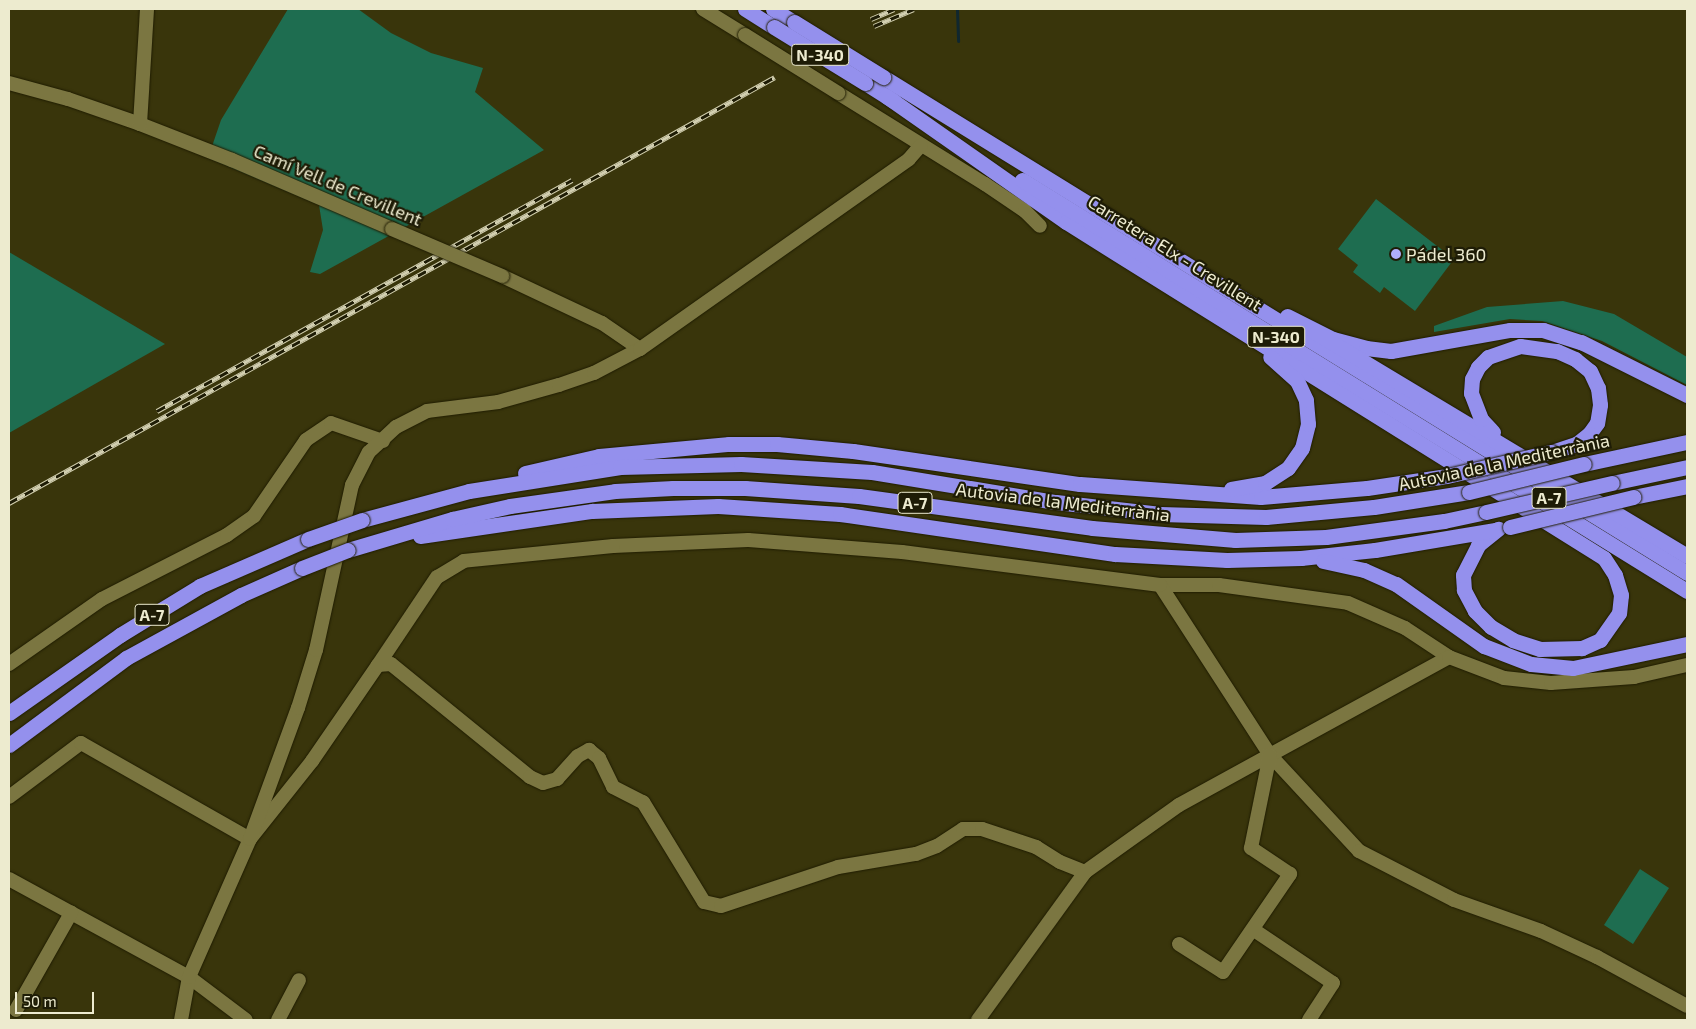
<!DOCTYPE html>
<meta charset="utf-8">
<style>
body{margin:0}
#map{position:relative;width:1696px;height:1029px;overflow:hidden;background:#39350b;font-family:"Exo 2",sans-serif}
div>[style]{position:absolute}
.green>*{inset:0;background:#1e6d50}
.stream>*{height:3px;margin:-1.5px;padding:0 1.5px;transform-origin:1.5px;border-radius:1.5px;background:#10272f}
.roads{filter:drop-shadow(0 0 1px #1f1c01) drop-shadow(0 0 1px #1f1c01)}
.minor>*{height:14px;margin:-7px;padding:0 7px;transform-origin:7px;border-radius:7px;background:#7b7641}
.highway>*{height:15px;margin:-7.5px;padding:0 7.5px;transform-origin:7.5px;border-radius:7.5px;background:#9490ed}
.rail>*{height:5px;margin-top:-2.5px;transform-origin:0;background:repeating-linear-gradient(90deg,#1e1c06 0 9px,#d2cfb1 0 18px);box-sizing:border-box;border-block:1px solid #d2cfb1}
.bridges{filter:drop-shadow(0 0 1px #1f1c01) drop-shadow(0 0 1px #1f1c01)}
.minor-bridge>*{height:14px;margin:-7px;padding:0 7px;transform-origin:7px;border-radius:7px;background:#7b7641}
.highway-bridge>*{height:15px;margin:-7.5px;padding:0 7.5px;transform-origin:7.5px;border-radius:7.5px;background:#9490ed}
.dots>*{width:14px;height:14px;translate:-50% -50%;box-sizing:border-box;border:2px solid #1e1c06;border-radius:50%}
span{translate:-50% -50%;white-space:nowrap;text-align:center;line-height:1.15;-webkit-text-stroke:4.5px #1e1c06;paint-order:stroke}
.shield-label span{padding:1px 4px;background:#1e1c06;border:1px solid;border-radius:4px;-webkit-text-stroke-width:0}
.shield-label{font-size:16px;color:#edebcf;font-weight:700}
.street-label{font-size:18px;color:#edebcf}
.poi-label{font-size:18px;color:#edebcf}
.left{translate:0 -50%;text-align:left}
.frame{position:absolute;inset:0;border:10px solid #edebcf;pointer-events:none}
.scale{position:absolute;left:15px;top:992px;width:79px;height:22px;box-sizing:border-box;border:2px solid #edebcf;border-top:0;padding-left:6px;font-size:15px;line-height:18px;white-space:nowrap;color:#edebcf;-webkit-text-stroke:4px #1e1c06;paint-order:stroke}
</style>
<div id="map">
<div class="green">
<div style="clip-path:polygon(288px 9px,358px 9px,391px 33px,431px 53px,483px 68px,475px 92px,544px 150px,320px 274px,310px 272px,323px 230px,319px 205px,208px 158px,221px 120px)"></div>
<div style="clip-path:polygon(1376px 199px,1454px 259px,1415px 311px,1384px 287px,1380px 293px,1353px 272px,1358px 265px,1338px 249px)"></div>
<div style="clip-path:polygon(9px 252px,165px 344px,9px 433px)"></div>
<div style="clip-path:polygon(1563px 301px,1614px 314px,1687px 357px,1687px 385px,1602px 341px,1542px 321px,1510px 319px,1434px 332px,1434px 326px,1487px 307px)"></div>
<div style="clip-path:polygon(1640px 869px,1669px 888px,1633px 944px,1604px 925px)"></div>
</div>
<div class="stream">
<div style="left:957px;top:9px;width:32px;rotate:88deg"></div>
</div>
<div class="roads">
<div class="minor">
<div style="left:703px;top:9px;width:49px;rotate:31.8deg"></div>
<div style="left:9px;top:83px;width:61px;rotate:15.2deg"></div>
<div style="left:68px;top:99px;width:76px;rotate:19.1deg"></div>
<div style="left:140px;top:124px;width:99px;rotate:21.4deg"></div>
<div style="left:232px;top:160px;width:174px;rotate:23.3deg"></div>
<div style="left:838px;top:93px;width:173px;rotate:31.8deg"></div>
<div style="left:985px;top:184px;width:48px;rotate:34deg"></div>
<div style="left:1025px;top:211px;width:21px;rotate:45deg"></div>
<div style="left:140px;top:124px;width:115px;rotate:-86.5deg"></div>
<div style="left:502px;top:276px;width:110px;rotate:25.2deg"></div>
<div style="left:602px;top:323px;width:46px;rotate:34.4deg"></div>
<div style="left:1160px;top:585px;width:59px"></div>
<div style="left:1219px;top:585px;width:130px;rotate:7.9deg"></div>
<div style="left:1348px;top:603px;width:62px;rotate:23.7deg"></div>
<div style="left:1405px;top:628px;width:53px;rotate:33.4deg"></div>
<div style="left:9px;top:664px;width:113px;rotate:-35deg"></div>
<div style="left:102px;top:599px;width:140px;rotate:-27.1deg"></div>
<div style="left:227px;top:535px;width:33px;rotate:-35deg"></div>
<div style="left:254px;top:516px;width:92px;rotate:-55.6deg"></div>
<div style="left:306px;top:440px;width:30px;rotate:-34deg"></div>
<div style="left:331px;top:423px;width:55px;rotate:19.1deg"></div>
<div style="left:1270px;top:755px;width:131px;rotate:47.2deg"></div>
<div style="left:1359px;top:851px;width:107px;rotate:27.3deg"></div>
<div style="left:1454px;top:900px;width:92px;rotate:19.6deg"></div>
<div style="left:1541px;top:931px;width:62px;rotate:24.9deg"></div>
<div style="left:1597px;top:957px;width:102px;rotate:28.6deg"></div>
<div style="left:1270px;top:755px;width:204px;rotate:-28.7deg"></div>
<div style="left:1449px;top:657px;width:59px;rotate:20.9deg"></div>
<div style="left:1504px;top:678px;width:47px;rotate:6.1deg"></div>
<div style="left:1551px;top:683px;width:83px;rotate:-4.1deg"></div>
<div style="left:1634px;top:677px;width:54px;rotate:-12.8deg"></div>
<div style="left:9px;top:797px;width:90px;rotate:-36.9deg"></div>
<div style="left:81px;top:743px;width:194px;rotate:29.6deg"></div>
<div style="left:250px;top:839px;width:100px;rotate:-51.5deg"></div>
<div style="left:312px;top:761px;width:116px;rotate:-55.5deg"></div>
<div style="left:378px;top:665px;width:13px;rotate:-4deg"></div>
<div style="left:391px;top:664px;width:179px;rotate:39.1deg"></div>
<div style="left:530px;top:777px;width:14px;rotate:25deg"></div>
<div style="left:543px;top:783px;width:15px;rotate:-16deg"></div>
<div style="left:557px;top:779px;width:31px;rotate:-48deg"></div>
<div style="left:578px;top:756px;width:13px;rotate:-29deg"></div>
<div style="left:589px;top:750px;width:13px;rotate:39deg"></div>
<div style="left:599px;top:758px;width:32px;rotate:64deg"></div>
<div style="left:613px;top:787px;width:34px;rotate:27deg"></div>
<div style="left:643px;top:802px;width:117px;rotate:58.6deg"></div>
<div style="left:704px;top:902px;width:17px;rotate:13deg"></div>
<div style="left:721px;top:906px;width:123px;rotate:-18.4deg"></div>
<div style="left:838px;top:867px;width:79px;rotate:-9.5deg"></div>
<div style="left:916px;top:854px;width:22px;rotate:-21deg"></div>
<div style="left:937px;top:846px;width:31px;rotate:-33deg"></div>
<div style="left:963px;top:829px;width:19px"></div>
<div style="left:982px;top:829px;width:57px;rotate:18.4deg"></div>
<div style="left:1036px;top:847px;width:28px;rotate:32deg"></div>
<div style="left:1060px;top:862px;width:27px;rotate:22deg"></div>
<div style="left:1085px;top:872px;width:115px;rotate:-35.5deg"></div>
<div style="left:1179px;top:805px;width:104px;rotate:-28.8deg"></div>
<div style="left:1270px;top:755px;width:202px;rotate:-122.9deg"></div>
<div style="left:1160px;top:585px;width:260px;rotate:-172.7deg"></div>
<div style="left:902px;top:552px;width:154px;rotate:-175.5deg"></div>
<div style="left:748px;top:540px;width:135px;rotate:177.5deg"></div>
<div style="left:613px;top:546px;width:150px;rotate:174.3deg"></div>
<div style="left:464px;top:561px;width:31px;rotate:149deg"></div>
<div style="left:437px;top:577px;width:106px;rotate:123.8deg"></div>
<div style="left:9px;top:879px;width:205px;rotate:28.6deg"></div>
<div style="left:189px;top:977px;width:71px;rotate:37deg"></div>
<div style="left:1254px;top:930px;width:95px;rotate:33.9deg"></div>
<div style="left:1333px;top:983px;width:44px;rotate:123deg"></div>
<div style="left:1179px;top:944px;width:52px;rotate:32.5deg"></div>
<div style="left:1223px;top:972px;width:119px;rotate:-55.6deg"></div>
<div style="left:1290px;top:874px;width:47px;rotate:-146.3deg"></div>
<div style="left:1251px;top:848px;width:95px;rotate:-78.5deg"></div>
<div style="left:16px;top:1010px;width:112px;rotate:-60.4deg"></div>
<div style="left:181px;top:1020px;width:44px;rotate:-79.5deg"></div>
<div style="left:189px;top:977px;width:151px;rotate:-66.2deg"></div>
<div style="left:250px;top:839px;width:140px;rotate:-69.9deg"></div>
<div style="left:298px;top:708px;width:61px;rotate:-72.8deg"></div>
<div style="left:316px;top:650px;width:169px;rotate:-77.7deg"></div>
<div style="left:352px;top:485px;width:37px;rotate:-63deg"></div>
<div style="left:369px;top:452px;width:37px;rotate:-43deg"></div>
<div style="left:396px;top:427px;width:35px;rotate:-27deg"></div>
<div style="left:427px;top:411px;width:72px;rotate:-7.2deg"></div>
<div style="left:498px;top:402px;width:63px;rotate:-15.6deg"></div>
<div style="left:559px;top:385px;width:37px;rotate:-19deg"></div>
<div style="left:594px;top:373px;width:52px;rotate:-27.6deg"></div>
<div style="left:640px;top:349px;width:329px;rotate:-35.2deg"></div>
<div style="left:909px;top:159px;width:18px;rotate:-49deg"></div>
<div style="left:278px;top:1020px;width:45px;rotate:-62.3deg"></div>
<div style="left:978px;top:1020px;width:183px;rotate:-54.1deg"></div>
</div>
<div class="highway">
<div style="left:745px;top:9px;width:34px;rotate:32deg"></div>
<div style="left:773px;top:9px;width:25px;rotate:32deg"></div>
<div style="left:883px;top:77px;width:945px;rotate:31.67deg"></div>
<div style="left:865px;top:83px;width:34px;rotate:32deg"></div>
<div style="left:886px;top:96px;width:220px;rotate:35deg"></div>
<div style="left:1066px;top:222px;width:634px;rotate:31.99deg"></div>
<div style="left:1604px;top:558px;width:20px;rotate:57deg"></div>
<div style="left:1615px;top:575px;width:21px;rotate:73deg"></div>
<div style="left:1621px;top:595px;width:18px;rotate:96deg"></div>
<div style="left:1619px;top:613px;width:33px;rotate:125deg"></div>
<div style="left:1600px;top:640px;width:20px;rotate:156deg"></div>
<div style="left:1582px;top:648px;width:42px;rotate:178.6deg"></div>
<div style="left:1540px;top:649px;width:28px;rotate:-162deg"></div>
<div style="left:1513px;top:640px;width:26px;rotate:-149deg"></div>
<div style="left:1491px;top:627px;width:23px;rotate:-135deg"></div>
<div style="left:1475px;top:611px;width:24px;rotate:-118deg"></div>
<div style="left:1464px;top:590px;width:15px;rotate:-94deg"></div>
<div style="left:1463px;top:575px;width:34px;rotate:-63deg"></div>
<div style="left:1478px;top:545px;width:26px;rotate:-39deg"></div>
<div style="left:1022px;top:180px;width:782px;rotate:31.72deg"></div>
<div style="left:1287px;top:316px;width:51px;rotate:26.6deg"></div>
<div style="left:1333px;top:339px;width:34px;rotate:15deg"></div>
<div style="left:1366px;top:348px;width:25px;rotate:7deg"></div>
<div style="left:1391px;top:351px;width:121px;rotate:-10deg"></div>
<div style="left:1510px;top:330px;width:33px"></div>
<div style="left:1543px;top:330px;width:40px;rotate:18deg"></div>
<div style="left:1581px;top:342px;width:119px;rotate:26.6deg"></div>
<div style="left:1316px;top:333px;width:433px;rotate:31deg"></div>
<div style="left:1493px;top:432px;width:18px;rotate:-133deg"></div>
<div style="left:1481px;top:419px;width:28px;rotate:-111deg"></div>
<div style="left:1471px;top:393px;width:14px;rotate:-86deg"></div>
<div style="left:1472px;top:379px;width:13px;rotate:-63deg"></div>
<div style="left:1478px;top:367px;width:14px;rotate:-45deg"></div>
<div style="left:1488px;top:357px;width:34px;rotate:-19deg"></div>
<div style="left:1520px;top:346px;width:37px;rotate:8deg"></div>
<div style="left:1557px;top:351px;width:20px;rotate:24deg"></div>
<div style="left:1575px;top:359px;width:19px;rotate:39deg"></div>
<div style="left:1590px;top:371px;width:19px;rotate:65deg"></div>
<div style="left:1598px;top:388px;width:17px;rotate:83deg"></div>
<div style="left:1600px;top:405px;width:18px;rotate:99deg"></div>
<div style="left:1597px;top:423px;width:14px;rotate:126deg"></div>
<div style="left:1589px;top:434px;width:16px;rotate:142deg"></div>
<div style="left:1576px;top:444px;width:26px;rotate:162deg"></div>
<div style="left:1584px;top:464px;width:105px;rotate:-12.1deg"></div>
<div style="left:525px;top:473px;width:76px;rotate:-12.9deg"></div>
<div style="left:599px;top:456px;width:131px;rotate:-5.3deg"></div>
<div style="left:729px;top:444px;width:48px"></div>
<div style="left:777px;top:444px;width:76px;rotate:5.3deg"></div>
<div style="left:853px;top:451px;width:229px;rotate:8.3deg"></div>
<div style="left:1080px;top:484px;width:181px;rotate:4.1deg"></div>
<div style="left:1261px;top:497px;width:106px;rotate:-4.9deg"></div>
<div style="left:1367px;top:488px;width:81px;rotate:-8.5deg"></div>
<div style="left:1612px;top:483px;width:77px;rotate:-12deg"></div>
<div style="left:1231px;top:489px;width:35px;rotate:-10deg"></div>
<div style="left:1265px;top:483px;width:27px;rotate:-33deg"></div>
<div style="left:1288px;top:468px;width:24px;rotate:-55deg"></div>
<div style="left:1302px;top:448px;width:25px;rotate:-76deg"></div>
<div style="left:1308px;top:424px;width:24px;rotate:-95deg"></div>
<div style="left:1306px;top:400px;width:21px;rotate:-115deg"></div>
<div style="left:1297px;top:381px;width:36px;rotate:-138deg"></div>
<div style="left:1633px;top:497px;width:55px;rotate:-11.5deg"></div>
<div style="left:362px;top:520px;width:111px;rotate:-15.2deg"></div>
<div style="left:469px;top:491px;width:153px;rotate:-9deg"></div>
<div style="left:620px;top:467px;width:121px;rotate:-1.4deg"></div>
<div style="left:741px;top:464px;width:131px;rotate:3.5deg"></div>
<div style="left:872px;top:472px;width:186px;rotate:9.3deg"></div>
<div style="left:1056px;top:502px;width:105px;rotate:6.6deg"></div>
<div style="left:1160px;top:514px;width:106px;rotate:1.6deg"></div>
<div style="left:1266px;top:517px;width:108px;rotate:-5.3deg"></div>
<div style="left:1374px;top:507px;width:96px;rotate:-9deg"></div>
<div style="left:420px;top:536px;width:174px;rotate:-8.3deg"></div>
<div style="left:592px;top:511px;width:126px;rotate:-2.3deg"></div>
<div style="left:718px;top:506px;width:122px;rotate:3.8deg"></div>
<div style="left:840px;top:514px;width:278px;rotate:8.3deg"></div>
<div style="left:1115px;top:554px;width:112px;rotate:3.1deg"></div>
<div style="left:1227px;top:560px;width:74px;rotate:-1.5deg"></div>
<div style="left:1301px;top:558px;width:74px;rotate:-6.2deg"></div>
<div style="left:1375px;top:550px;width:122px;rotate:-9.5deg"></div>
<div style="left:348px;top:550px;width:109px;rotate:-16.6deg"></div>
<div style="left:452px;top:519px;width:59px;rotate:-12.6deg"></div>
<div style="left:510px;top:506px;width:106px;rotate:-8.1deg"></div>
<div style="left:615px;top:491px;width:58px;rotate:-3deg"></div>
<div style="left:673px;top:488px;width:72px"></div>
<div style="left:745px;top:488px;width:114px;rotate:4deg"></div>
<div style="left:859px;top:496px;width:235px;rotate:7.8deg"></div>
<div style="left:1092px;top:528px;width:144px;rotate:4.8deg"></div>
<div style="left:1235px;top:540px;width:91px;rotate:-1.9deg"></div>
<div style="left:1326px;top:537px;width:119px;rotate:-7.7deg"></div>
<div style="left:1444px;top:521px;width:43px;rotate:-12.1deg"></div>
<div style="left:1323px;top:561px;width:42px;rotate:12.4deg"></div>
<div style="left:1364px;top:570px;width:35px;rotate:24deg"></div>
<div style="left:1396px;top:584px;width:108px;rotate:35.2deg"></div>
<div style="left:1484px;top:646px;width:50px;rotate:21deg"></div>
<div style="left:1531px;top:664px;width:42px;rotate:5.4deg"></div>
<div style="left:1573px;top:668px;width:116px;rotate:-11.9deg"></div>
<div style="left:9px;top:713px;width:136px;rotate:-35.1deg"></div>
<div style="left:120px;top:635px;width:94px;rotate:-31.5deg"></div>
<div style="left:200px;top:586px;width:118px;rotate:-23.5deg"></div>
<div style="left:9px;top:745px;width:146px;rotate:-36.6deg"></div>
<div style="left:126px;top:658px;width:131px;rotate:-28.7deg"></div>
<div style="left:241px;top:595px;width:67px;rotate:-23.9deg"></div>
</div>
</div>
<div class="rail">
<div style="left:871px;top:19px;width:25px;rotate:-23deg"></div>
<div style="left:874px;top:26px;width:43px;rotate:-23deg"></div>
<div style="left:157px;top:411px;width:475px;rotate:-29.1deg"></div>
<div style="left:9px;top:503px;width:876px;rotate:-29.08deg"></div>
</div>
<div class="bridges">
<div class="minor-bridge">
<div style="left:745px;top:35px;width:110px;rotate:31.9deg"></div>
<div style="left:392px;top:229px;width:120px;rotate:23.1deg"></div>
</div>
<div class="highway-bridge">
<div style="left:794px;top:22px;width:105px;rotate:31.7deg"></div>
<div style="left:774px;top:27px;width:107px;rotate:31.6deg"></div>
<div style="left:1447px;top:476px;width:107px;rotate:-13deg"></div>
<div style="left:1469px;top:492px;width:118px;rotate:-13.7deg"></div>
<div style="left:1486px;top:512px;width:129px;rotate:-13deg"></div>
<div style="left:1510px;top:527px;width:127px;rotate:-13.7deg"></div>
<div style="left:308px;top:539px;width:57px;rotate:-19.4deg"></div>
<div style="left:302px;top:568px;width:49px;rotate:-21.4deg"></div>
</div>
</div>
<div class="dots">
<div style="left:1396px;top:254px;background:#afaefa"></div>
</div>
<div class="shield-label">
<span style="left:820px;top:55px">N-340</span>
<span style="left:1276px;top:337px">N-340</span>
<span style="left:1549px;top:498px">A-7</span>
<span style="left:915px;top:503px">A-7</span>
<span style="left:152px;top:615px">A-7</span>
</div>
<div class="street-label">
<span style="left:338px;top:185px;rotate:23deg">Camí Vell de Crevillent</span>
<span style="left:1175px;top:253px;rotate:32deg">Carretera Elx - Crevillent</span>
<span style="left:1504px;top:462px;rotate:-12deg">Autovia de la Mediterrània</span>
<span style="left:1063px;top:502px;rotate:7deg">Autovia de la Mediterrània</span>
</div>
<div class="poi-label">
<span class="left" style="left:1406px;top:254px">Pádel 360</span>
</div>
<div class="frame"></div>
<div class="scale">50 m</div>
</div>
